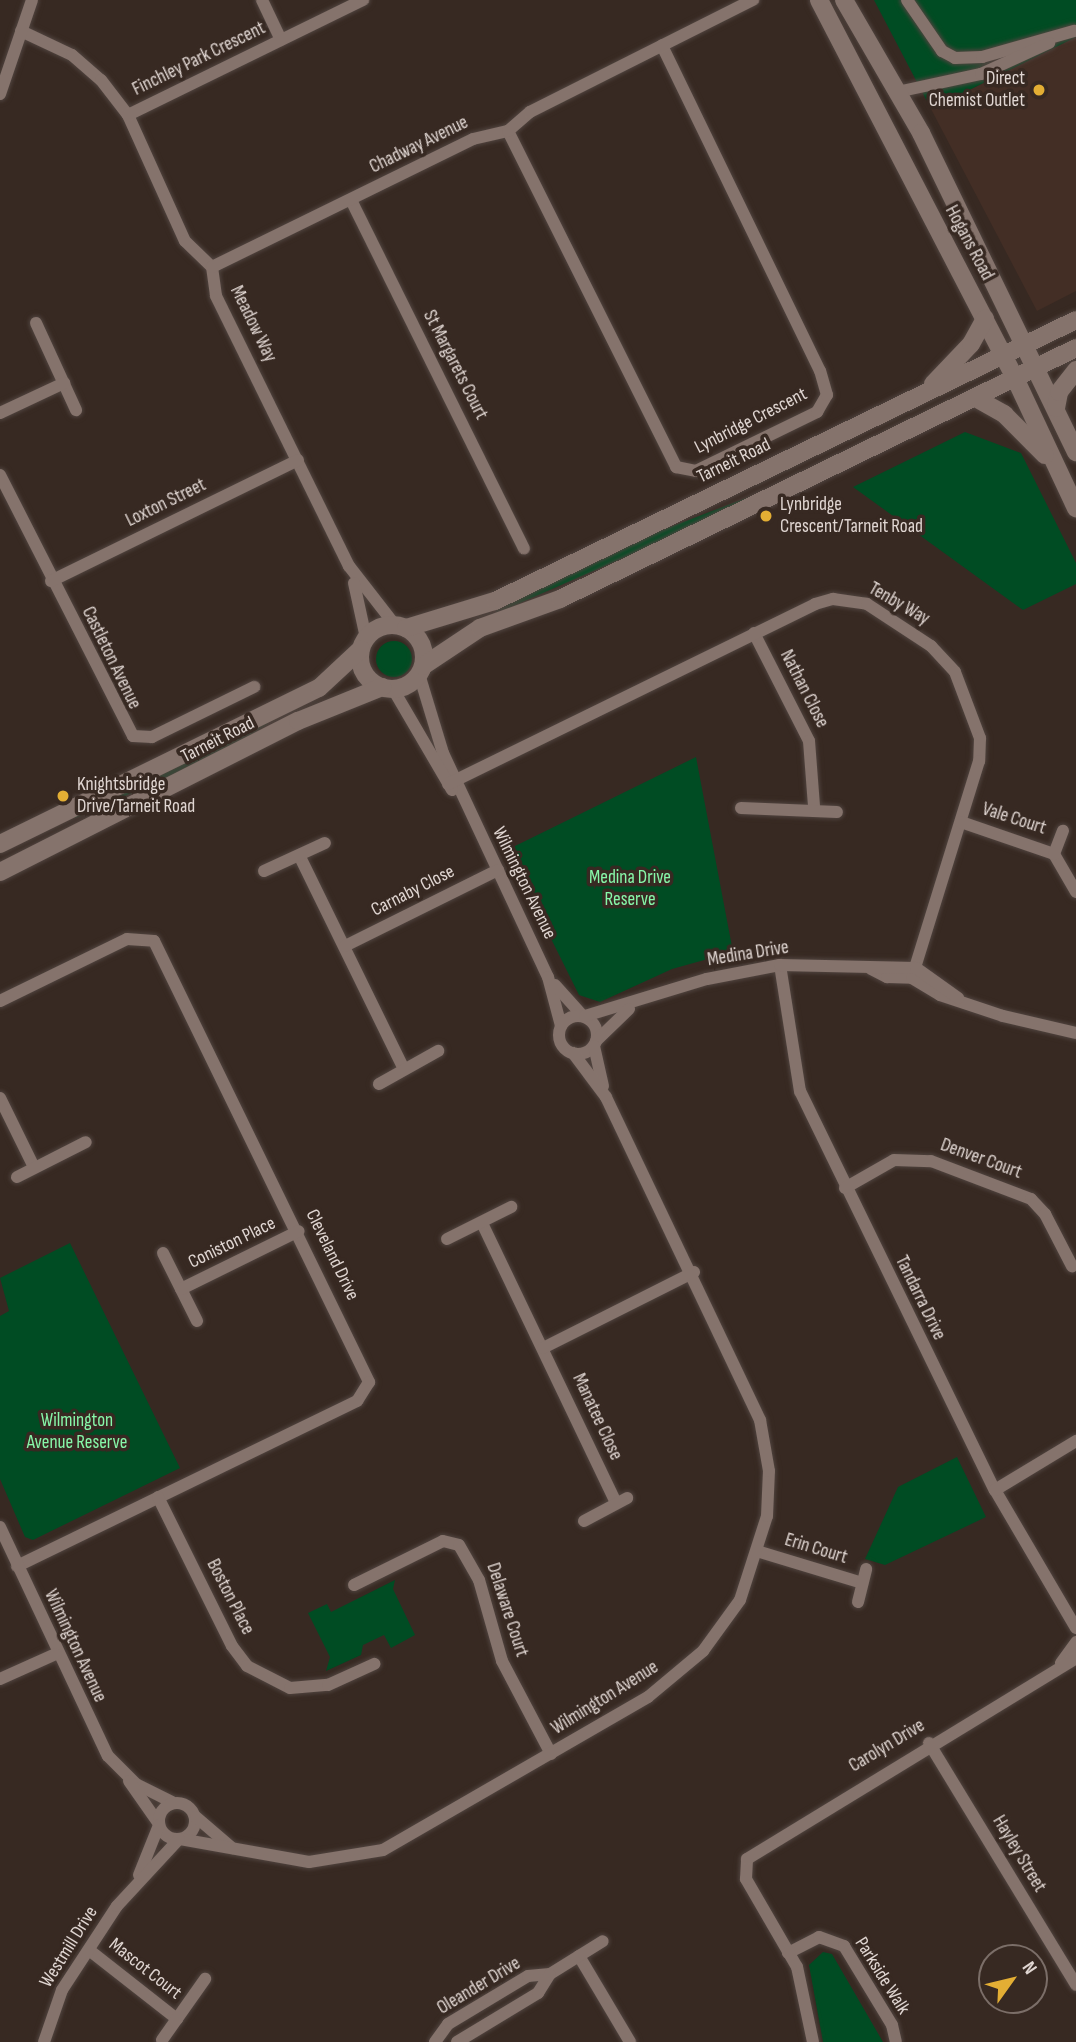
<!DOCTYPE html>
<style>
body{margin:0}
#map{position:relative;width:1076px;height:2042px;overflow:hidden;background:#372922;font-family:"Sofia Sans Condensed",sans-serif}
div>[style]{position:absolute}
.built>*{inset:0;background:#432e25}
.green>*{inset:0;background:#004c23}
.round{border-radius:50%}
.roads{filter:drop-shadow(0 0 2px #50443f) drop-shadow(0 0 2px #50443f)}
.street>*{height:12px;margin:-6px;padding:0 6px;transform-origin:6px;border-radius:6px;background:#85736c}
.street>.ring{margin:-6px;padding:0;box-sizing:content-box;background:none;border:12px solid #85736c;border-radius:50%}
.secondary>*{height:18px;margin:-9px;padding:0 9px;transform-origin:9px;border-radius:9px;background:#85736c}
.secondary>.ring{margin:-9px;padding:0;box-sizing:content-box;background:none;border:18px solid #85736c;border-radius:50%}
.dots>*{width:19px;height:19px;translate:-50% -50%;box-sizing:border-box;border:4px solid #372922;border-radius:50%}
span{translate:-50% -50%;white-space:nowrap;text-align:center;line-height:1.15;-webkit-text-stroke:7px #372922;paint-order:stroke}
.street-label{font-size:19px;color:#e0d6d2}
.poi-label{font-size:19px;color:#e0d6d2}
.right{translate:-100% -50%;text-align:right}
.left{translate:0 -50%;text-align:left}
.park-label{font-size:19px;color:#87f7a9}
.north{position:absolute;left:978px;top:1944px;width:70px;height:70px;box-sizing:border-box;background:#372922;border:2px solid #7b6e68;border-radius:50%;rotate:56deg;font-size:19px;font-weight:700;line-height:28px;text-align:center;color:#e0d6d2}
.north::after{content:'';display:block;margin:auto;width:24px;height:32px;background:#e3ae34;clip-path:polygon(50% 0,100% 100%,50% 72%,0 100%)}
</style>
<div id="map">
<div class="built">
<div style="clip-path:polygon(1076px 37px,1076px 291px,1037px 311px,931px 109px)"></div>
</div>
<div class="green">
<div style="clip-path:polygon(874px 0,1076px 0,1076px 37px,931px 109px)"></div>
<div style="clip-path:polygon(965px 432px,1021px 453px,1076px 563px,1076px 584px,1023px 610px,853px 487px)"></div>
<div style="clip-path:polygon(775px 487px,708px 521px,497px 613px,495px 609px,636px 540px)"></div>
<div class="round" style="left:376px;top:641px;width:36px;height:36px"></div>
<div style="clip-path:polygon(265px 718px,268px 724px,218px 755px,75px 818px,74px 812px)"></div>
<div style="clip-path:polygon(696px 757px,733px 952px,672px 969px,600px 1002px,579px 995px,507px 850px)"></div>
<div style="clip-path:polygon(70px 1243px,180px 1468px,33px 1540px,25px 1537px,0 1479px,0 1316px,9px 1311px,0 1278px)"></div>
<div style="clip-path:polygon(957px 1457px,986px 1517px,885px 1565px,865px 1559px,898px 1487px)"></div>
<div style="clip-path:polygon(395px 1580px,393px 1589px,415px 1635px,391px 1648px,384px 1635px,363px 1645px,361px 1655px,326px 1671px,330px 1657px,308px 1613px,327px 1604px,331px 1612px)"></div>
<div style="clip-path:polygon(823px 1952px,832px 1954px,883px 2042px,823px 2042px,809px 1965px)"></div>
</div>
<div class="roads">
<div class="street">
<div style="left:262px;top:0;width:44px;rotate:64.6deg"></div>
<div style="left:907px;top:0;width:62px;rotate:55.5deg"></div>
<div style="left:942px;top:51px;width:15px;rotate:28deg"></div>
<div style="left:955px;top:58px;width:27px;rotate:-2deg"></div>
<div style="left:982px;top:57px;width:96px;rotate:-15.8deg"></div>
<div style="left:21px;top:31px;width:56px;rotate:25.2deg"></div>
<div style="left:72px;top:55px;width:38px;rotate:41deg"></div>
<div style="left:101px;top:80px;width:44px;rotate:52.4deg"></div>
<div style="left:128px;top:115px;width:138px;rotate:65.7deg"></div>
<div style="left:185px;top:241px;width:37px;rotate:44deg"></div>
<div style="left:212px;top:267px;width:29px;rotate:82deg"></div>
<div style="left:216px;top:296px;width:301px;rotate:63.8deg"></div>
<div style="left:349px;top:566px;width:75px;rotate:52.1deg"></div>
<div style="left:897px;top:92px;width:86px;rotate:-12.1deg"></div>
<div style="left:981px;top:74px;width:75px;rotate:-24.5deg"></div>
<div style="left:0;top:94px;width:99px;rotate:-71.2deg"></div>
<div style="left:128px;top:115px;width:262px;rotate:-26.1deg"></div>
<div style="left:508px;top:131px;width:376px;rotate:63.4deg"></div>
<div style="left:676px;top:467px;width:20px;rotate:11deg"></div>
<div style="left:696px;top:471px;width:135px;rotate:-26deg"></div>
<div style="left:817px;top:412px;width:20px;rotate:-60deg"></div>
<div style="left:827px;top:395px;width:25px;rotate:-106deg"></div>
<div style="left:820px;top:371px;width:362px;rotate:-115.9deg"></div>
<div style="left:351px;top:200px;width:389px;rotate:63.6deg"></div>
<div style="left:212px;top:267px;width:291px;rotate:-26.1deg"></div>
<div style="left:473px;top:139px;width:36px;rotate:-13deg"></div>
<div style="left:508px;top:131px;width:29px;rotate:-41deg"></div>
<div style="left:530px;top:112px;width:250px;rotate:-26.7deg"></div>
<div style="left:36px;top:323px;width:96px;rotate:65.3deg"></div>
<div style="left:0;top:413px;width:71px;rotate:-25.1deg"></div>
<div style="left:0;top:475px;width:293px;rotate:63deg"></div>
<div style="left:133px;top:736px;width:19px;rotate:3deg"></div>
<div style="left:152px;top:737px;width:114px;rotate:-26.1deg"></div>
<div style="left:51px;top:581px;width:275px;rotate:-26.1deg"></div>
<div style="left:354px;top:583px;width:56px;rotate:77.7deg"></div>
<div style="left:754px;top:633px;width:121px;rotate:63deg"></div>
<div style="left:809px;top:741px;width:65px;rotate:85.6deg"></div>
<div style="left:419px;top:674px;width:83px;rotate:73.1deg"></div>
<div style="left:443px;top:753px;width:247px;rotate:64.9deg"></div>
<div style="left:548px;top:977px;width:51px;rotate:75.1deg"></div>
<div style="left:393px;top:689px;width:117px;rotate:59.7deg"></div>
<div style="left:448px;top:784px;width:409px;rotate:-26.1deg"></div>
<div style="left:815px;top:604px;width:19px;rotate:-16deg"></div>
<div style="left:833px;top:599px;width:34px;rotate:8deg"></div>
<div style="left:867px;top:604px;width:77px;rotate:33.3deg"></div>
<div style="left:931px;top:646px;width:35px;rotate:47deg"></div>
<div style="left:955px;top:672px;width:71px;rotate:69.3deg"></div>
<div style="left:980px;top:738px;width:23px;rotate:92deg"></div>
<div style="left:979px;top:761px;width:227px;rotate:107.2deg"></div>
<div style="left:741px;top:808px;width:96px;rotate:2.4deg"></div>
<div style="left:961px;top:822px;width:98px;rotate:19deg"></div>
<div style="left:1054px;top:854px;width:44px;rotate:59.9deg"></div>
<div style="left:1054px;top:854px;width:25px;rotate:-69deg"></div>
<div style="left:300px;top:857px;width:236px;rotate:63.9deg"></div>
<div style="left:264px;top:871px;width:67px;rotate:-24.7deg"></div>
<div style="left:345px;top:946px;width:171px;rotate:-26.4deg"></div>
<div style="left:780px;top:965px;width:128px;rotate:81deg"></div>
<div style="left:800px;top:1091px;width:444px;rotate:64deg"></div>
<div style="left:995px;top:1490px;width:160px;rotate:59.6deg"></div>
<div style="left:871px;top:969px;width:18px;rotate:27deg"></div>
<div style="left:887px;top:977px;width:25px;rotate:2deg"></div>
<div style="left:912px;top:978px;width:33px;rotate:31deg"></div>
<div style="left:940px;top:995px;width:66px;rotate:18.4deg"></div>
<div style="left:1003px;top:1016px;width:75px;rotate:13.1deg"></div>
<div style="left:555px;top:985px;width:40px;rotate:48deg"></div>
<div style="left:0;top:1001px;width:141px;rotate:-26deg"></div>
<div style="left:127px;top:939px;width:27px;rotate:4deg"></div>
<div style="left:154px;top:941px;width:491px;rotate:64deg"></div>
<div style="left:369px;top:1382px;width:22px;rotate:122deg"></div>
<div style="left:357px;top:1401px;width:378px;rotate:154.1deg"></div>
<div class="ring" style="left:559px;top:1016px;width:26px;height:26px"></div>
<div style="left:585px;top:1016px;width:127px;rotate:-16.9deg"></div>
<div style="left:707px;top:979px;width:74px;rotate:-10.9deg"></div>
<div style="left:780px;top:965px;width:136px;rotate:1.3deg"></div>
<div style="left:916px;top:968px;width:52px;rotate:35.5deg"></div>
<div style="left:596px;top:1041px;width:46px;rotate:-44.1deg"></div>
<div style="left:594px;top:1046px;width:41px;rotate:77.3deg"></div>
<div style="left:379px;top:1084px;width:68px;rotate:-29.2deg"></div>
<div style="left:0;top:1098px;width:77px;rotate:63.8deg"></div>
<div style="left:17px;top:1177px;width:77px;rotate:-26.9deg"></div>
<div style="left:845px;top:1188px;width:56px;rotate:-29.7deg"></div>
<div style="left:894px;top:1160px;width:37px;rotate:2deg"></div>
<div style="left:931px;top:1161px;width:107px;rotate:20.8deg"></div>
<div style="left:1031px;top:1199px;width:21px;rotate:47deg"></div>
<div style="left:1045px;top:1214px;width:59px;rotate:62.6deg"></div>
<div style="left:482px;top:1223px;width:310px;rotate:64.4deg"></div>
<div style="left:447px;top:1239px;width:72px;rotate:-26.6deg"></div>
<div style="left:163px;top:1253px;width:76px;rotate:63.4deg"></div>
<div style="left:181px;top:1289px;width:131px;rotate:-26.2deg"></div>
<div style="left:543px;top:1348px;width:169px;rotate:-26.7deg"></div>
<div style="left:995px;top:1490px;width:95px;rotate:-31.2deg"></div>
<div style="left:158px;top:1497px;width:166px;rotate:63.6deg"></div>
<div style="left:232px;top:1646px;width:25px;rotate:53deg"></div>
<div style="left:247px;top:1666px;width:48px;rotate:27.1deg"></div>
<div style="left:290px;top:1688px;width:38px;rotate:-5deg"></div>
<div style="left:328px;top:1685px;width:51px;rotate:-24.5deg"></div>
<div style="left:584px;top:1521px;width:49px;rotate:-28.1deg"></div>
<div style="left:0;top:1527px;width:253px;rotate:64.8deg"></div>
<div style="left:108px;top:1756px;width:40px;rotate:45deg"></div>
<div style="left:136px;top:1784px;width:40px;rotate:26.6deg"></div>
<div style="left:760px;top:1552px;width:107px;rotate:16.9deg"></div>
<div style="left:354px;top:1585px;width:99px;rotate:-26.3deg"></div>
<div style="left:443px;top:1541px;width:16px;rotate:14deg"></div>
<div style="left:459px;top:1545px;width:40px;rotate:60.3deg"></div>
<div style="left:479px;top:1580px;width:84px;rotate:74.1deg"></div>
<div style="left:502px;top:1661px;width:105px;rotate:62.2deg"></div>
<div style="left:858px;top:1602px;width:34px;rotate:-76deg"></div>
<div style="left:1061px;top:1663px;width:26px;rotate:-54deg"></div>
<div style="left:0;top:1679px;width:61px;rotate:-24.1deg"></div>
<div style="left:929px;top:1743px;width:283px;rotate:58.7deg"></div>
<div style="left:129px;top:1781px;width:52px;rotate:55.1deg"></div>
<div class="ring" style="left:159px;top:1803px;width:24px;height:24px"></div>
<div style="left:196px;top:1817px;width:48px;rotate:40.7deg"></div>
<div style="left:180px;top:1839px;width:131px;rotate:10.1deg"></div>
<div style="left:309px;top:1862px;width:75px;rotate:-9.2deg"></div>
<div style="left:383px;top:1850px;width:306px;rotate:-30deg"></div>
<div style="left:648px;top:1697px;width:72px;rotate:-39.9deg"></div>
<div style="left:703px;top:1651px;width:63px;rotate:-54deg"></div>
<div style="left:740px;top:1600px;width:88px;rotate:-72.2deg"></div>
<div style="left:767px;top:1516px;width:45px;rotate:-87.5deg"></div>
<div style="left:769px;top:1471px;width:52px;rotate:-100deg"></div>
<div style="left:760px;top:1420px;width:358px;rotate:-115.5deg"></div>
<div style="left:606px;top:1097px;width:55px;rotate:-126.9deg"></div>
<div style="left:139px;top:1875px;width:54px;rotate:-68.2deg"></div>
<div style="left:89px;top:1950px;width:112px;rotate:38.1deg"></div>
<div style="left:788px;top:1953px;width:35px;rotate:-27deg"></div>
<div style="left:819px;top:1937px;width:27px;rotate:20deg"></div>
<div style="left:844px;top:1946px;width:92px;rotate:58.7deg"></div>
<div style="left:892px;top:2025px;width:17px;rotate:77deg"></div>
<div style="left:579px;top:1956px;width:100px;rotate:59.3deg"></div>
<div style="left:162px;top:2040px;width:75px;rotate:-54.8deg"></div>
<div style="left:44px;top:2042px;width:55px;rotate:-70.9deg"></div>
<div style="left:62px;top:1990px;width:100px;rotate:-56.8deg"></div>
<div style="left:117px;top:1906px;width:91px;rotate:-47.2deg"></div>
<div style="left:435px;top:2042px;width:22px;rotate:-54deg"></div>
<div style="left:448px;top:2024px;width:93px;rotate:-31deg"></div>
<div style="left:528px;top:1976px;width:22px;rotate:-5deg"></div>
<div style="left:550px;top:1974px;width:62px;rotate:-31.9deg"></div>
<div style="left:457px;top:2042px;width:95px;rotate:-31.2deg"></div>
<div style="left:538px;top:1993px;width:22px;rotate:-58deg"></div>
<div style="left:813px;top:2042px;width:77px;rotate:-102deg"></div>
<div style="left:797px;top:1967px;width:102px;rotate:-120.1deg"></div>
<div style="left:746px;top:1879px;width:20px;rotate:-87deg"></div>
<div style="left:747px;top:1859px;width:386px;rotate:-31.4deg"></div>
</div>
<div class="secondary">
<div style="left:819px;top:0;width:426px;rotate:62.6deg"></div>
<div style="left:1015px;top:378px;width:144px;rotate:64.9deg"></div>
<div style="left:844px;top:0;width:154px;rotate:59.9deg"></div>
<div style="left:921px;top:133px;width:355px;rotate:64.1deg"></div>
<div style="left:933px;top:384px;width:55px;rotate:-46.5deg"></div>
<div style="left:971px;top:344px;width:29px;rotate:-61deg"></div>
<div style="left:979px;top:400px;width:29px;rotate:29deg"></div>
<div style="left:1004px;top:414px;width:58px;rotate:45deg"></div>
<div style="left:1056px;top:408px;width:16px;rotate:-79deg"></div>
<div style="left:1059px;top:392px;width:28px;rotate:-52deg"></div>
<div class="ring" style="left:360px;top:625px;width:46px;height:46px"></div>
<div style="left:406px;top:628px;width:93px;rotate:-16.9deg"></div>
<div style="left:495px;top:601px;width:645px;rotate:-25.81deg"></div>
<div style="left:423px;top:666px;width:69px;rotate:-33.7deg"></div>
<div style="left:480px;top:628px;width:85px;rotate:-19.9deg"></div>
<div style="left:560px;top:599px;width:574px;rotate:-25.94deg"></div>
<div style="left:0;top:844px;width:355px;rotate:-26.1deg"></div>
<div style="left:319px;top:688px;width:57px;rotate:-42.9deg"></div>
<div style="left:0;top:872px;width:334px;rotate:-26.9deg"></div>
<div style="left:298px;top:721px;width:91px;rotate:-22deg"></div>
</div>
</div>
<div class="dots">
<div style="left:1039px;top:90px;background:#e3ae34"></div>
<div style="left:766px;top:516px;background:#e3ae34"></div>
<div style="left:63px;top:796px;background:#e3ae34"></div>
</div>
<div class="street-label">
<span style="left:199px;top:59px;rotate:-26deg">Finchley Park Crescent</span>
<span style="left:419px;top:145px;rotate:-26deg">Chadway Avenue</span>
<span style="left:969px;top:243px;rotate:62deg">Hogans Road</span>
<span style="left:253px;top:324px;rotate:64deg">Meadow Way</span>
<span style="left:455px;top:365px;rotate:63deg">St Margarets Court</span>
<span style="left:751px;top:421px;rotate:-27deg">Lynbridge Crescent</span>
<span style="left:734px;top:461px;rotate:-26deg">Tarneit Road</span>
<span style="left:166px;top:503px;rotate:-26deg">Loxton Street</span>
<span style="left:899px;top:604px;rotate:30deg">Tenby Way</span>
<span style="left:111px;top:658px;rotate:64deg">Castleton Avenue</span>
<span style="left:804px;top:689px;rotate:63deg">Nathan Close</span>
<span style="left:218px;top:740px;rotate:-27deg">Tarneit Road</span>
<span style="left:1014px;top:819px;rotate:18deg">Vale Court</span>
<span style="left:524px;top:883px;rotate:64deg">Wilmington Avenue</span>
<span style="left:413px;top:891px;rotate:-27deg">Carnaby Close</span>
<span style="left:748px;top:954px;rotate:-9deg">Medina Drive</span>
<span style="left:981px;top:1159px;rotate:20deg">Denver Court</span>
<span style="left:232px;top:1243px;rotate:-26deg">Coniston Place</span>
<span style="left:332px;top:1255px;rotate:64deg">Cleveland Drive</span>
<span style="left:920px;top:1298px;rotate:64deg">Tandarra Drive</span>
<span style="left:597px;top:1417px;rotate:65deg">Manatee Close</span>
<span style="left:816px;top:1549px;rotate:17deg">Erin Court</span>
<span style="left:230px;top:1597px;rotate:63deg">Boston Place</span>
<span style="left:507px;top:1610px;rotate:72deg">Delaware Court</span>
<span style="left:75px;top:1646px;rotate:65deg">Wilmington Avenue</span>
<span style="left:605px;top:1698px;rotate:-32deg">Wilmington Avenue</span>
<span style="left:887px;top:1746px;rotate:-31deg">Carolyn Drive</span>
<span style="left:1019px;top:1854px;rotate:59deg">Hayley Street</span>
<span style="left:69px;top:1947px;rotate:-58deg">Westmill Drive</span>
<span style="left:145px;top:1969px;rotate:38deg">Mascot Court</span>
<span style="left:882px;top:1976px;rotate:58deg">Parkside Walk</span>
<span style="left:479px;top:1986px;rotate:-31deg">Oleander Drive</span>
</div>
<div class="poi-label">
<span class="right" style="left:1025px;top:90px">Direct<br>Chemist Outlet</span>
<span class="left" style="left:780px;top:516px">Lynbridge<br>Crescent/Tarneit Road</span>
<span class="left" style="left:77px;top:796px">Knightsbridge<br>Drive/Tarneit Road</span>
</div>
<div class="park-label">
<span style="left:630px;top:889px">Medina Drive<br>Reserve</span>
<span style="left:77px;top:1432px">Wilmington<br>Avenue Reserve</span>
</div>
<div class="north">N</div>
</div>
